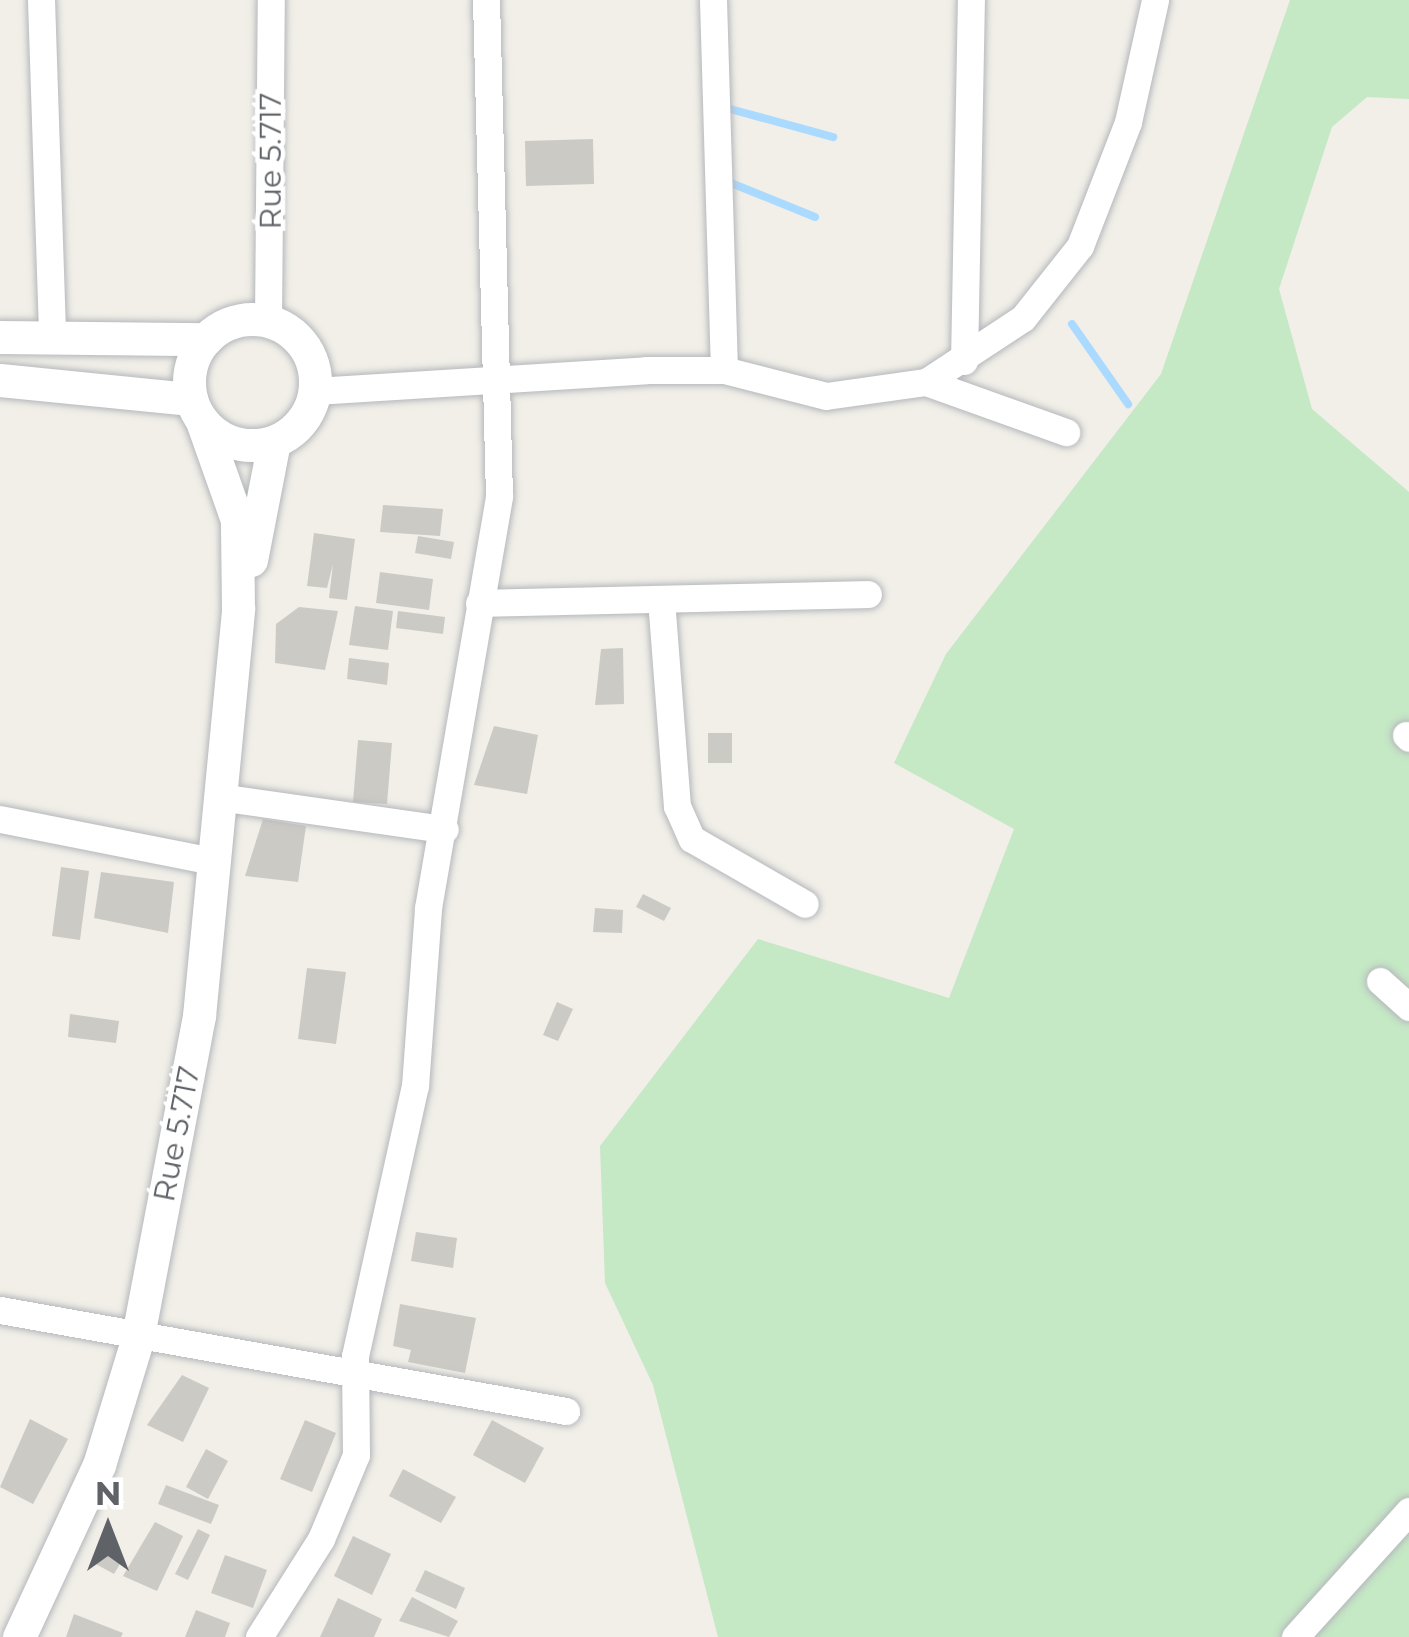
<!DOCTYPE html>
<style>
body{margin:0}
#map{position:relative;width:1409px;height:1637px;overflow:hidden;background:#f1efe8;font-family:Montserrat,sans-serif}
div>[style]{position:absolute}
.green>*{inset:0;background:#c5e8c5}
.stream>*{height:8px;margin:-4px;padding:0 4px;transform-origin:4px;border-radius:4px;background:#aadaff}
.building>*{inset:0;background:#cccac5}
.roads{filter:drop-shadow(0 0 3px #b5b8bc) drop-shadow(0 0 3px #b5b8bc)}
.minor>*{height:27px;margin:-13.5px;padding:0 13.5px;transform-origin:13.5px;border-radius:13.5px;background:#fff}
.tertiary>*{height:33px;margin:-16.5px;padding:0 16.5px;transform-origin:16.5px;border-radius:16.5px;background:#fff}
.tertiary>.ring{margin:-16.5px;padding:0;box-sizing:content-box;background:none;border:33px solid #fff;border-radius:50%}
span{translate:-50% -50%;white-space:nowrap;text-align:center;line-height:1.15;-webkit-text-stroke:9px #fff;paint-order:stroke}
.street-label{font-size:30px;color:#5f6368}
.north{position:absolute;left:48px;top:1469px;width:120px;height:120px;-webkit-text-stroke:9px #fff;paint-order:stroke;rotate:0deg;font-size:33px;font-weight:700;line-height:48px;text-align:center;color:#5f6368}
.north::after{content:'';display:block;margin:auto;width:42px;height:54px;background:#5f6368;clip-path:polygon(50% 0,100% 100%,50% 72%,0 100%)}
</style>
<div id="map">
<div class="green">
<div style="clip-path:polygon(1290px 0,1409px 0,1409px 99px,1367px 97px,1332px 127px,1279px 289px,1312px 409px,1409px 492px,1409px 1637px,718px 1637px,653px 1385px,605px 1283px,600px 1146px,758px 939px,949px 998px,1014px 829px,894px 763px,946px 654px,1161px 374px)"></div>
</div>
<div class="stream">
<div style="left:730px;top:109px;width:107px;rotate:15.2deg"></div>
<div style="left:726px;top:181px;width:96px;rotate:22deg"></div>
<div style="left:1072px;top:324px;width:98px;rotate:55deg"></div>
</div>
<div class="building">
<div style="clip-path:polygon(593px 139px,594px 184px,526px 186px,525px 141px)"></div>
<div style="clip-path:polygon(383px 505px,443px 509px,440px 536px,380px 532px)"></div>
<div style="clip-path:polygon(314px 533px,355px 539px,347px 600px,329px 598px,333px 564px,327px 588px,307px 586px)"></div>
<div style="clip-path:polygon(418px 536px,454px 542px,451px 559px,415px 553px)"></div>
<div style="clip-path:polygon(380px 572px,433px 579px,429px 610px,376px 603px)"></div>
<div style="clip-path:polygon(355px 606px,393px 611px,388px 650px,349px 645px)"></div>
<div style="clip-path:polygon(299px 607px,338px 611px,325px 670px,275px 663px,276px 624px)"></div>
<div style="clip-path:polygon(398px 611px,445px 617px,443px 634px,396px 628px)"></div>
<div style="clip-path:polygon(623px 648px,624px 704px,595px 705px,601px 649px)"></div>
<div style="clip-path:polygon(349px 658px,389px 663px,387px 685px,347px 679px)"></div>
<div style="clip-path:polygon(494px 726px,538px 735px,527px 794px,474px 785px)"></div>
<div style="clip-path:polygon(708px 733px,732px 733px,732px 763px,708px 763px)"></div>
<div style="clip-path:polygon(358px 740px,392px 743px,387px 804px,353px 802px)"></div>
<div style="clip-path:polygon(263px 819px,306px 826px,298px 882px,245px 876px)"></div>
<div style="clip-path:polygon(61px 867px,89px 871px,80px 940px,52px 936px)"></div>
<div style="clip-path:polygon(101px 872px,174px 882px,168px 933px,94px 918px)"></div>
<div style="clip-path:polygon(643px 894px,671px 908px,664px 921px,636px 907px)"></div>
<div style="clip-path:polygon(595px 908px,623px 910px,622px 933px,593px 932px)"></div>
<div style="clip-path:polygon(307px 968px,346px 972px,336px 1044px,298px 1039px)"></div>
<div style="clip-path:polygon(557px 1002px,573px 1009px,558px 1041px,543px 1035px)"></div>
<div style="clip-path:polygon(70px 1014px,119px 1021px,116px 1043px,68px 1037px)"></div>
<div style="clip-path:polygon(416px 1232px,457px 1238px,453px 1268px,411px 1261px)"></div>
<div style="clip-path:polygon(400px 1304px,476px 1318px,465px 1373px,408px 1362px,411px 1350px,393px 1346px)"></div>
<div style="clip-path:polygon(182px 1375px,209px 1388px,183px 1442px,147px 1425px)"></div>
<div style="clip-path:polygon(30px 1419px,68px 1439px,33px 1504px,0 1487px)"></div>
<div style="clip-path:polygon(305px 1420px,336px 1433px,312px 1492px,280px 1479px)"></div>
<div style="clip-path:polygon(492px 1420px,544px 1448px,525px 1483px,473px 1455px)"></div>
<div style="clip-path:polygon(206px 1449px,228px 1461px,208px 1499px,186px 1487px)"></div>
<div style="clip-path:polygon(403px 1469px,456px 1497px,441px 1523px,389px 1496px)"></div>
<div style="clip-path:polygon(166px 1485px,219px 1505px,211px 1524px,158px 1504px)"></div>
<div style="clip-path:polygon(155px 1522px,183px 1536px,157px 1591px,123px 1576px)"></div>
<div style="clip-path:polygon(198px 1529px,210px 1535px,188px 1580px,175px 1574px)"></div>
<div style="clip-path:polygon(353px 1536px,391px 1554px,372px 1595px,334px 1576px)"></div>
<div style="clip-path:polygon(100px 1547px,123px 1559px,114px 1574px,92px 1562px)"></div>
<div style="clip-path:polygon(225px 1555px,267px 1570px,253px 1608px,211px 1593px)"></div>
<div style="clip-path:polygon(425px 1570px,465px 1588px,456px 1609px,415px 1591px)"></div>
<div style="clip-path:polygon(412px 1597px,458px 1621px,449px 1637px,399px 1621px)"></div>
<div style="clip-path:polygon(338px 1598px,382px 1619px,374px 1637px,320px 1637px)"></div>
<div style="clip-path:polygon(196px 1610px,230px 1623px,225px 1637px,185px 1637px)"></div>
<div style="clip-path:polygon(74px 1614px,123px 1633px,121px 1637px,66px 1637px)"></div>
</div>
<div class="roads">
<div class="minor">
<div style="left:41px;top:0;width:337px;rotate:88.1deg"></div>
<div style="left:713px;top:0;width:370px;rotate:88.3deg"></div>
<div style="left:268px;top:321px;width:321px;rotate:-89.5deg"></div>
<div style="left:964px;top:361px;width:361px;rotate:-88.9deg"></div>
<div style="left:926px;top:382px;width:149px;rotate:19.7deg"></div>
<div style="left:315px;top:391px;width:332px;rotate:-3.6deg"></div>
<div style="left:646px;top:370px;width:78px"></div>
<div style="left:724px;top:370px;width:105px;rotate:14.3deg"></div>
<div style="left:826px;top:396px;width:101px;rotate:-8deg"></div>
<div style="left:926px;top:382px;width:116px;rotate:-33.4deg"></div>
<div style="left:1023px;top:318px;width:92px;rotate:-51.6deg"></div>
<div style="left:1080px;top:246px;width:133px;rotate:-68.8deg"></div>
<div style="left:1128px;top:122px;width:125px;rotate:-77.5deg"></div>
<div style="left:661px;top:599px;width:208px;rotate:85.6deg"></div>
<div style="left:677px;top:806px;width:36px;rotate:66deg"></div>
<div style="left:692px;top:839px;width:130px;rotate:29.9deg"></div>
<div style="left:479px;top:603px;width:389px;rotate:-1.3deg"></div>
<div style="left:1406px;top:735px;width:4px;rotate:45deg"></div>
<div style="left:219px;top:797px;width:228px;rotate:8.1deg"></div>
<div style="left:0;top:819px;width:216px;rotate:11.2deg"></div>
<div style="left:1380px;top:981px;width:39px;rotate:42deg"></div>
<div style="left:0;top:1310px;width:575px;rotate:10.12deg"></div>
<div style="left:259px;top:1637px;width:116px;rotate:-57.7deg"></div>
<div style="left:321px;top:1539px;width:91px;rotate:-67.4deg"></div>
<div style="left:356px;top:1455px;width:99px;rotate:-90.6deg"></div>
<div style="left:355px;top:1356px;width:277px;rotate:-77.5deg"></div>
<div style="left:415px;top:1086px;width:178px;rotate:-85.8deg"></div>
<div style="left:428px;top:908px;width:418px;rotate:-80.2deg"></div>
<div style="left:499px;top:496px;width:496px;rotate:-91.5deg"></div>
<div style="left:1295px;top:1637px;width:170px;rotate:-47.9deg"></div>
</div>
<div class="tertiary">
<div class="ring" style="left:189px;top:319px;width:93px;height:93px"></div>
<div style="left:0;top:337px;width:206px;rotate:0.6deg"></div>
<div style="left:0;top:380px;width:192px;rotate:5.7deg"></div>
<div style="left:251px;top:560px;width:120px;rotate:-79deg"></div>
<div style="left:19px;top:1637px;width:190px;rotate:-65.1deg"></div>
<div style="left:99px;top:1465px;width:130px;rotate:-73deg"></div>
<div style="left:137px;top:1341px;width:331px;rotate:-79.2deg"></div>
<div style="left:199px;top:1016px;width:410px;rotate:-84.5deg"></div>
<div style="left:238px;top:608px;width:88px;rotate:-90.7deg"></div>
<div style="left:237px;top:520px;width:105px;rotate:-109.5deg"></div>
</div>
</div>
<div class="street-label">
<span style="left:271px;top:161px;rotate:-90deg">Rue 5.717</span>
<span style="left:177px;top:1134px;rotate:-79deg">Rue 5.717</span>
</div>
<div class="north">N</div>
</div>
